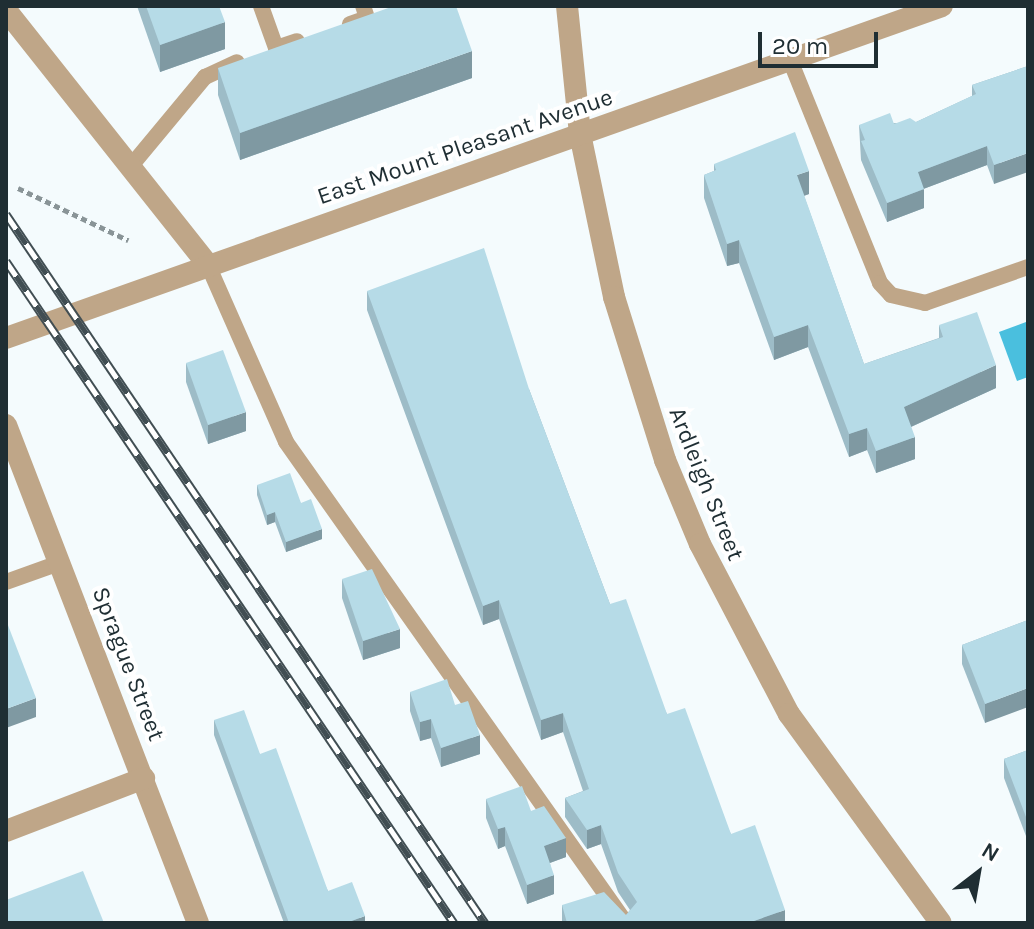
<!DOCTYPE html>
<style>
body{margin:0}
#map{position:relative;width:1034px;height:929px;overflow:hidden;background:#f4fbfd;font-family:Karla,sans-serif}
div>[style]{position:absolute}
.water>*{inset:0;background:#4abfde}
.path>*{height:5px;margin-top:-2.5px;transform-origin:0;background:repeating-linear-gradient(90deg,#899497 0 6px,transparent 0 10px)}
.service>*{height:16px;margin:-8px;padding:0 8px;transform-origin:8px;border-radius:8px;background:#bfa688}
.minor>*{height:22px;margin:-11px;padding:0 11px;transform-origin:11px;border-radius:11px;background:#bfa688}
.rail>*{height:9px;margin-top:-4.5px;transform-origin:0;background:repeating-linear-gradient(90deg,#fff 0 18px,#414e53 0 36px);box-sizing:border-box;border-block:2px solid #414e53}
.wall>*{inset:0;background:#9dbcc7}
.shaded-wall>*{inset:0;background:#7f99a2}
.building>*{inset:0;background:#b6dbe7}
span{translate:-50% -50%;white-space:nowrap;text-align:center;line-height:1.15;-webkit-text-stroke:8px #fff;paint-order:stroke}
.street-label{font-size:24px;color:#1f2e33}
.frame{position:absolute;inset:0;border:8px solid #1f2e33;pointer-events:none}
.north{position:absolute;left:938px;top:833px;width:80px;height:80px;-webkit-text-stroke:6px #fff;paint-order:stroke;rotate:31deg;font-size:22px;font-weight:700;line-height:32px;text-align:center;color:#1f2e33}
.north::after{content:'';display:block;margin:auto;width:28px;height:36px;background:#1f2e33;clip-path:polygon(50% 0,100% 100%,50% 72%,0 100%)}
.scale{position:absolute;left:758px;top:32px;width:120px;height:36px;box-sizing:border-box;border:4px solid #1f2e33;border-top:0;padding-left:10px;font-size:24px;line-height:28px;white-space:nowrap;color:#1f2e33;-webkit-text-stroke:6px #fff;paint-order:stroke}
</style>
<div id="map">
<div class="water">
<div style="clip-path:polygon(1026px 322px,1028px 377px,1017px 381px,999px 332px)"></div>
</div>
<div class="path">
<div style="left:18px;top:188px;width:122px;rotate:25.3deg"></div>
</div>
<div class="service">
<div style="left:261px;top:6px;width:45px;rotate:70.3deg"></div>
<div style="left:276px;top:48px;width:22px;rotate:-18deg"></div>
<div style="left:350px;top:24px;width:18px;rotate:-19deg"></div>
<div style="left:367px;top:18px;width:13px;rotate:-108deg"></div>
<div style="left:790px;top:60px;width:240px;rotate:68deg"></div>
<div style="left:880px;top:283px;width:16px;rotate:47deg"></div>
<div style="left:891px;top:295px;width:35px;rotate:13deg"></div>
<div style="left:925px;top:303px;width:109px;rotate:-19.3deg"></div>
<div style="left:131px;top:166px;width:116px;rotate:-50.3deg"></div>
<div style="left:205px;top:77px;width:35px;rotate:-25deg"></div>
<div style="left:208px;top:265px;width:193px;rotate:66.2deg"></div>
<div style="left:286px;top:442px;width:589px;rotate:54.75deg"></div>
<div style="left:6px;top:582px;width:59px;rotate:-19.7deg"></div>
</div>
<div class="minor">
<div style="left:567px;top:6px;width:129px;rotate:84.2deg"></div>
<div style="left:580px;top:134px;width:167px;rotate:78.2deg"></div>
<div style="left:614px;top:297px;width:171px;rotate:72.6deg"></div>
<div style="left:665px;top:460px;width:91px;rotate:67.4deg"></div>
<div style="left:700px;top:544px;width:192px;rotate:62.4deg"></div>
<div style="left:789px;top:714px;width:258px;rotate:54deg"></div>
<div style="left:6px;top:10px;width:325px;rotate:51.6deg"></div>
<div style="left:6px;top:338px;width:993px;rotate:-19.53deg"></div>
<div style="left:6px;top:425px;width:534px;rotate:68.92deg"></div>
<div style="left:6px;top:831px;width:148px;rotate:-21deg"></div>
</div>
<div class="rail">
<div style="left:6px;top:214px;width:856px;rotate:55.96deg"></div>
<div style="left:6px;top:261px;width:799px;rotate:55.91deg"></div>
</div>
<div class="wall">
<div style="clip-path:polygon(137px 6px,219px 6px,225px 49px,160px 72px)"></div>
<div style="clip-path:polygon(1028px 66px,994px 184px,987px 165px,923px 189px,924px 208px,887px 222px,861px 160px,859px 125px,916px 122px,972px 96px,972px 85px)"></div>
<div style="clip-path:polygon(218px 68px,472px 78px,240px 160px,218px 95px)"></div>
<div style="clip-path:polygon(714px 164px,809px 194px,804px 196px,864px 364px,939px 338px,939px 325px,996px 388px,911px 427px,915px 459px,876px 473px,867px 450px,849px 457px,808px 347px,774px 360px,739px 263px,727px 266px,704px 198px,704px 175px,714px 171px)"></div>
<div style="clip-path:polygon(367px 291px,529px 389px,610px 604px,667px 714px,731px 834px,785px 923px,562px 923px,562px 905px,626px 915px,630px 910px,618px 892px,601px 844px,587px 849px,565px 817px,565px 798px,583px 791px,563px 732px,541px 740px,499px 619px,483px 625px,367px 310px)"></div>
<div style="clip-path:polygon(186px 363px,246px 431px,208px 444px,186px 382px)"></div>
<div style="clip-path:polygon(257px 485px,301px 503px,322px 539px,286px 552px,275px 522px,267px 525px,257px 495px)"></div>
<div style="clip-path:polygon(342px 579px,400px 648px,363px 660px,342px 598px)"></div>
<div style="clip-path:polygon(1028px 620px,985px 723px,962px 664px,962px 645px)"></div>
<div style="clip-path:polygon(410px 692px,455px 705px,480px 754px,441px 767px,431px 738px,420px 741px,410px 711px)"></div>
<div style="clip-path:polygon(214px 720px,260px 754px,328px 891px,365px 923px,284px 923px,214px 735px)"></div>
<div style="clip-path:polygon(1028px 750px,1028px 836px,1026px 836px,1004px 778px,1004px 759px)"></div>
<div style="clip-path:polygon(486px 799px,531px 811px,566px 857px,550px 863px,554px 894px,527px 904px,505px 846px,498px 849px,486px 818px)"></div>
</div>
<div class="shaded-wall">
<div style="clip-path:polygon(225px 22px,225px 49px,160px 72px,160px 45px)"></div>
<div style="clip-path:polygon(472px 51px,472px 78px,240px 160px,240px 133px)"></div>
<div style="clip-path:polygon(987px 146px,987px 165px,918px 191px,918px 172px)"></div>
<div style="clip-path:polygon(1028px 153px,1028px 172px,994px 184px,994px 165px)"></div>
<div style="clip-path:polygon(809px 171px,809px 194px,797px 198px,797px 175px)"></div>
<div style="clip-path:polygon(924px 189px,924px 208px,887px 222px,887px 203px)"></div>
<div style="clip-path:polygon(739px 240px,739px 263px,727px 266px,727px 244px)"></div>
<div style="clip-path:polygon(808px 325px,808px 347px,774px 360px,774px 337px)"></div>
<div style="clip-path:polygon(996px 365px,996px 388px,904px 430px,904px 407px)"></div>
<div style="clip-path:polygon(246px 412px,246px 431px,208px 444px,208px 425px)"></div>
<div style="clip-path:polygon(867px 428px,867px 450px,849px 457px,849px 434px)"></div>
<div style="clip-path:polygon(915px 437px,915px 459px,876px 473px,876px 451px)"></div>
<div style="clip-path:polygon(275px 512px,275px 522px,267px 525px,267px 515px)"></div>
<div style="clip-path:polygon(322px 529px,322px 539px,286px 552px,286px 542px)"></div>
<div style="clip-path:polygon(499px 600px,499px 619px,483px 625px,483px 606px)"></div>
<div style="clip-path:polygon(400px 629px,400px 648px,363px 660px,363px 641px)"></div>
<div style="clip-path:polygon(1028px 688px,1028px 707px,985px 723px,985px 704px)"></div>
<div style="clip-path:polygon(36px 698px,36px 717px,6px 728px,6px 709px)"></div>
<div style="clip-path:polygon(563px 713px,563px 732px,541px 740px,541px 720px)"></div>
<div style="clip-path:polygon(431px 719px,431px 738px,420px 741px,420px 722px)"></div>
<div style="clip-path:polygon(480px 735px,480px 754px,441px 767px,441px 748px)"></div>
<div style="clip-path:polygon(1026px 817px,1028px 817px,1028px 836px,1026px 836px)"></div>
<div style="clip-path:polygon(601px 825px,601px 844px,587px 849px,587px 830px)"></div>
<div style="clip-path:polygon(505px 827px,505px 846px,498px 849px,498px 829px)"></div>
<div style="clip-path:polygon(566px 838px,566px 857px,544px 865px,544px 846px)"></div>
<div style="clip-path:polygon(554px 875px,554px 894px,527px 904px,527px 885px)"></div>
<div style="clip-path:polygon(785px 910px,785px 923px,748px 923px)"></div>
<div style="clip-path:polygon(365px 916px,365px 923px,346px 923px)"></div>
</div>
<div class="building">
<div style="clip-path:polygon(146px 6px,219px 6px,225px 22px,160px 45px)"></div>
<div style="clip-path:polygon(394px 6px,456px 6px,472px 51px,240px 133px,218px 68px)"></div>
<div style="clip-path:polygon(1028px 66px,1028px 153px,994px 165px,987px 146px,918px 172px,924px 189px,887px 203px,861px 141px,865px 140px,859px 125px,890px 113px,894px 124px,910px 118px,916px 122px,976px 94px,972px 85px)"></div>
<div style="clip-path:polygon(795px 132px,809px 171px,797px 175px,864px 364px,943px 337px,939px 325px,977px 312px,996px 365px,904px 407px,915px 437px,876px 451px,867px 428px,849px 434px,808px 325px,774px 337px,739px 240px,727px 244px,704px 175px,716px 170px,714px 164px)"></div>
<div style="clip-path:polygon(484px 248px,529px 389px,610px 604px,626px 599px,667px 714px,685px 708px,731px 834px,755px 825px,785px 910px,748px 923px,567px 923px,562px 905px,604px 892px,626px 915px,637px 902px,618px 873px,601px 825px,587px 830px,565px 798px,589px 789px,563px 713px,541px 720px,499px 600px,483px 606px,367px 291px)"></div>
<div style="clip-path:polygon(223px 350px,246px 412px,208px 425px,186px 363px)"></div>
<div style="clip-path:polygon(290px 473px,301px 503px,311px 499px,322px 529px,286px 542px,275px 512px,267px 515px,257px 485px)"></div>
<div style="clip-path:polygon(372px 569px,400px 629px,363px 641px,342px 579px)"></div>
<div style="clip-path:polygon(6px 620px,36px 698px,6px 709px)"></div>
<div style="clip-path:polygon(1028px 620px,1028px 688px,985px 704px,962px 645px)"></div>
<div style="clip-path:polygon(447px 679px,455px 705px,468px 701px,480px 735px,441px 748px,431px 719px,420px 722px,410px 692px)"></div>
<div style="clip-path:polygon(244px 710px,260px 754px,276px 748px,328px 891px,352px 882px,365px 916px,346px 923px,289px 923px,214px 720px)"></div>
<div style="clip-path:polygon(1028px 750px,1028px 817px,1026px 817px,1004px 759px)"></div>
<div style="clip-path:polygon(522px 786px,531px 811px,544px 806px,566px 838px,544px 846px,554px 875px,527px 885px,505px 827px,498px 829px,486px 799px)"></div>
<div style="clip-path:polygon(83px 871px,104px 923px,6px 923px,6px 900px)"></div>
</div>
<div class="street-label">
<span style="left:465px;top:147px;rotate:-19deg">East Mount Pleasant Avenue</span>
<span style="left:706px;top:484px;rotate:68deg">Ardleigh Street</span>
<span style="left:128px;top:664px;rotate:69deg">Sprague Street</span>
</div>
<div class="frame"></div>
<div class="north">N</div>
<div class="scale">20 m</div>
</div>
